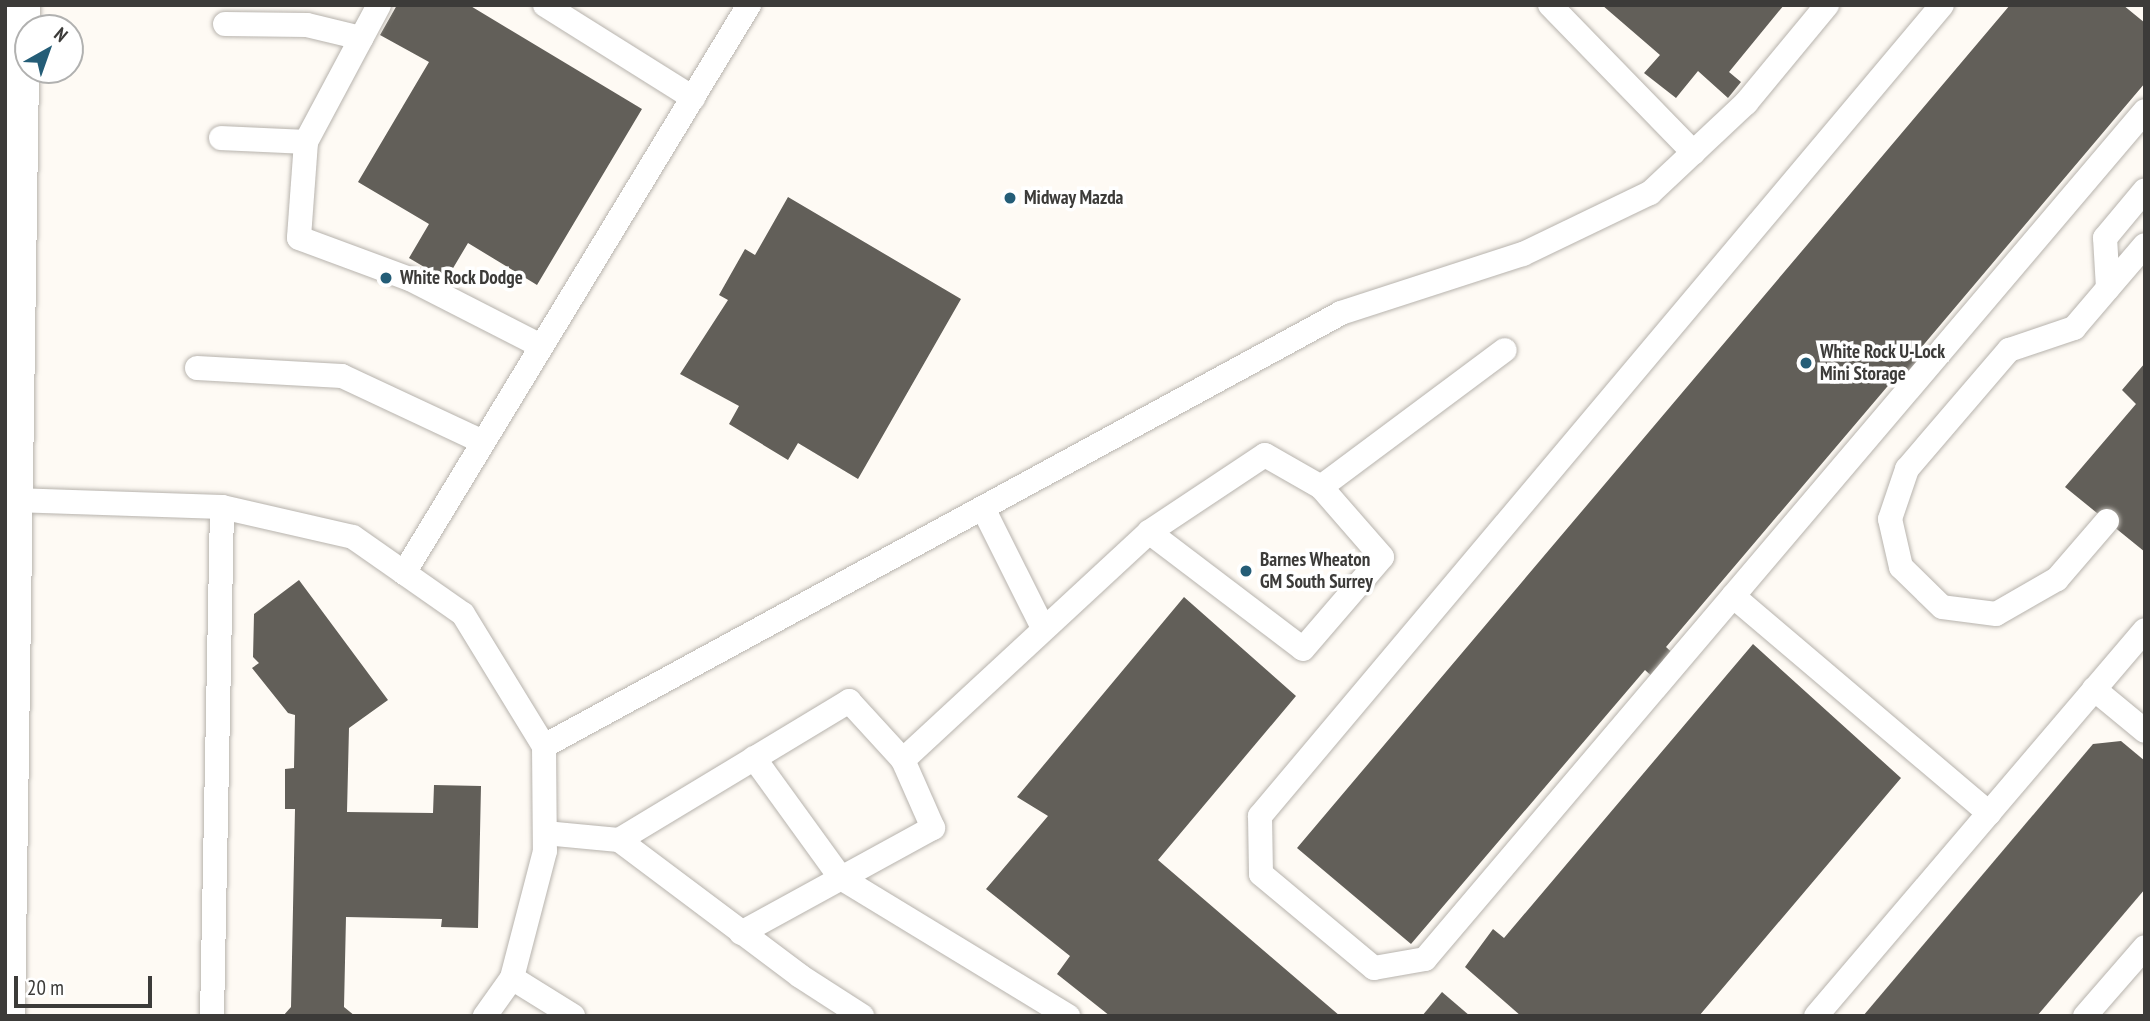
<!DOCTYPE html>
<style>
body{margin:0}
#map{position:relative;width:2150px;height:1021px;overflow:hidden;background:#fefaf4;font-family:"PT Sans Narrow",sans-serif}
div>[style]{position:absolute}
.building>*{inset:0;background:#625f59}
.roads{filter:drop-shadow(0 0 2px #b7b3ad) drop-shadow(0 0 2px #b7b3ad)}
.service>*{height:24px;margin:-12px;padding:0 12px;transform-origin:12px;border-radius:12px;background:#fff}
.primary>*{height:38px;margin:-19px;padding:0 19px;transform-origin:19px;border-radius:19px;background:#fff}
.dots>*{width:19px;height:19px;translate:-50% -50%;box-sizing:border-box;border:4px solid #fff;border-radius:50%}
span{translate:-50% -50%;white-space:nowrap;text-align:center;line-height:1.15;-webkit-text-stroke:7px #fff;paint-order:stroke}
.poi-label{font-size:19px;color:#3c3b39;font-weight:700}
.left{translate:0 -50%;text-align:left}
.frame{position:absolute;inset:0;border:7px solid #3c3b39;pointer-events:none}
.north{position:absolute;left:14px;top:14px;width:70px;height:70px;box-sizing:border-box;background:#fff;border:2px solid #b1b1b0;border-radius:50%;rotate:40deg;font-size:19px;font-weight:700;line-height:28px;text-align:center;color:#3c3b39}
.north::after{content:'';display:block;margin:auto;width:24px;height:32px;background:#245d77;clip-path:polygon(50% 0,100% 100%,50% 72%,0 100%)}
.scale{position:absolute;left:14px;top:976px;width:138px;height:32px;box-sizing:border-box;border:4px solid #3c3b39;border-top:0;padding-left:9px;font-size:21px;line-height:24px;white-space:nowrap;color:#3c3b39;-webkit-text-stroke:5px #fff;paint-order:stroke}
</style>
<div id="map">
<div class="building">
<div style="clip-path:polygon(397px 5px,469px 5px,642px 109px,537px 285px,468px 243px,446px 280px,409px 258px,429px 224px,358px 182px,429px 62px,380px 35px)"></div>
<div style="clip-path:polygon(1602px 5px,1784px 5px,1729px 72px,1741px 82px,1728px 98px,1698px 71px,1676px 98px,1644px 73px,1660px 55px)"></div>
<div style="clip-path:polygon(2010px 5px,2123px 5px,2145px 23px,2145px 83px,1920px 349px,1930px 359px,1909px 384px,1898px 374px,1666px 647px,1678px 658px,1658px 682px,1645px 670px,1411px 944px,1297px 848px)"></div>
<div style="clip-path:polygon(788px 197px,961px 299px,858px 479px,798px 443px,788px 460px,729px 424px,739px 406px,680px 374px,728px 300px,719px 295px,745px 249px,755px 255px)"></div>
<div style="clip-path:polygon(2145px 363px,2145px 552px,2065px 487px,2136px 404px,2122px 390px)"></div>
<div style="clip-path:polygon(299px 580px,388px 700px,349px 728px,347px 812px,433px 813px,434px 785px,481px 786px,478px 928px,441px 927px,442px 919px,346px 917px,344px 1007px,355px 1016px,283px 1016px,291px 1007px,295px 809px,285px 809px,285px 769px,294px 768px,295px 715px,288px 713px,252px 668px,259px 663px,253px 657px,254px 614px)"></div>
<div style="clip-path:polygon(1184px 597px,1296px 696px,1158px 860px,1340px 1016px,1110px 1016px,1057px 974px,1070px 956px,986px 889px,1048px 816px,1017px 797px)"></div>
<div style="clip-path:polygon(1753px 644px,1901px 778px,1699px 1016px,1521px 1016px,1465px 967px,1493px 929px,1504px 938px)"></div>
<div style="clip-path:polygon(2121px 741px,2145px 761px,2145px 889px,2037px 1016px,1863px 1016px,2093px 744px)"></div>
<div style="clip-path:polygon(1442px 992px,1470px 1016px,1422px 1016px)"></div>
</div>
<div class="roads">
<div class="service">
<div style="left:379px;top:5px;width:155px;rotate:118.1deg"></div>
<div style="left:306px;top:142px;width:96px;rotate:94.2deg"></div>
<div style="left:299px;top:238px;width:118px;rotate:20.3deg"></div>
<div style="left:410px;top:279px;width:147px;rotate:27.1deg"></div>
<div style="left:545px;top:5px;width:175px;rotate:32.1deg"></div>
<div style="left:1550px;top:5px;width:206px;rotate:45.8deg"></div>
<div style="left:1942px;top:5px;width:1060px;rotate:130.06deg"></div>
<div style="left:1260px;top:816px;width:58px;rotate:89deg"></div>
<div style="left:1261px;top:874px;width:147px;rotate:39.8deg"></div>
<div style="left:1374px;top:968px;width:52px;rotate:-10deg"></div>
<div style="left:1425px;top:959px;width:1112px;rotate:-49.67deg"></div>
<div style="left:225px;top:24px;width:82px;rotate:0.7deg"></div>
<div style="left:307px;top:25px;width:56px;rotate:13.5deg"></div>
<div style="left:221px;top:138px;width:85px;rotate:2.7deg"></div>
<div style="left:2108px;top:288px;width:50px;rotate:-93.4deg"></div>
<div style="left:2105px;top:238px;width:62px;rotate:-50.2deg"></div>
<div style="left:197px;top:368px;width:145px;rotate:3.2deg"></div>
<div style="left:342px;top:376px;width:156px;rotate:25.1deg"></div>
<div style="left:13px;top:500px;width:209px;rotate:1.9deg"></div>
<div style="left:222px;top:507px;width:134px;rotate:12.9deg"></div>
<div style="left:353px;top:537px;width:134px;rotate:35deg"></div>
<div style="left:463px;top:614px;width:155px;rotate:58.5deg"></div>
<div style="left:544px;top:746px;width:105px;rotate:89.5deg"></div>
<div style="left:545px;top:851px;width:131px;rotate:104.6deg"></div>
<div style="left:512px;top:978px;width:47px;rotate:125.4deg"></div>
<div style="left:983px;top:508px;width:132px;rotate:63.4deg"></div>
<div style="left:2107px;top:521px;width:77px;rotate:130.8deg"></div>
<div style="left:2057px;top:579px;width:70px;rotate:150.2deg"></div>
<div style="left:1996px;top:614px;width:54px;rotate:-172.6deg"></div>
<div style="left:1942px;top:607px;width:57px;rotate:-135.7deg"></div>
<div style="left:1901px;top:567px;width:49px;rotate:-102.9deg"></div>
<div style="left:1890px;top:519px;width:53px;rotate:-71.2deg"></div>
<div style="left:1907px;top:469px;width:157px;rotate:-49.4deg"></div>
<div style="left:2009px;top:350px;width:69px;rotate:-18.7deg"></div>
<div style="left:2074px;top:328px;width:109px;rotate:-49.5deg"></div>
<div style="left:1149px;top:532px;width:193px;rotate:37.2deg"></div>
<div style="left:1303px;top:649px;width:121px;rotate:-49.3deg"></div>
<div style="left:1382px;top:557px;width:93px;rotate:-131.1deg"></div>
<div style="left:404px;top:573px;width:665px;rotate:-58.73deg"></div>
<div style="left:1733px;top:596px;width:336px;rotate:40.3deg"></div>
<div style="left:2094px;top:689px;width:66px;rotate:39.5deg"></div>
<div style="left:544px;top:746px;width:907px;rotate:-28.51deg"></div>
<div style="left:1341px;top:313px;width:191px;rotate:-18deg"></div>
<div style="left:1523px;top:254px;width:141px;rotate:-25.7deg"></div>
<div style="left:1650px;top:193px;width:132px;rotate:-43.2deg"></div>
<div style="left:1746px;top:103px;width:127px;rotate:-50.4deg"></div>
<div style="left:754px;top:758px;width:148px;rotate:54.1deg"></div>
<div style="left:841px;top:878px;width:266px;rotate:31.3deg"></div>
<div style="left:545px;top:833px;width:74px;rotate:5.4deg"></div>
<div style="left:619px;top:840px;width:269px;rotate:-31.1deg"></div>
<div style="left:849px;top:701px;width:80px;rotate:47.5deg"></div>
<div style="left:903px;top:760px;width:335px;rotate:-42.8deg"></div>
<div style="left:1149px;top:532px;width:139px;rotate:-33.6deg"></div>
<div style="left:1265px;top:455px;width:64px;rotate:29.7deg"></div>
<div style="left:1321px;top:487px;width:229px;rotate:-36.7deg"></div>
<div style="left:619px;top:840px;width:226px;rotate:36.9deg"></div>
<div style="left:800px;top:976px;width:74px;rotate:32.8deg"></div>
<div style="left:741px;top:933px;width:219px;rotate:-28.7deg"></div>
<div style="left:933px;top:828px;width:74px;rotate:-113.8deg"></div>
<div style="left:512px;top:978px;width:72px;rotate:31.9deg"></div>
<div style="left:212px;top:1016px;width:509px;rotate:-88.87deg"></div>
<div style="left:1816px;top:1016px;width:507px;rotate:-49.56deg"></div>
<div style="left:2085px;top:1016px;width:91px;rotate:-49deg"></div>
</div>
<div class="primary">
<div style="left:6px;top:1016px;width:1011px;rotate:-89.15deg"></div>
</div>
</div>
<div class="dots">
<div style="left:1010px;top:198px;background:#245d77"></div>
<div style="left:386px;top:278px;background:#245d77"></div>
<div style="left:1806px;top:363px;background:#245d77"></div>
<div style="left:1246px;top:571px;background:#245d77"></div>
</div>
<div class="poi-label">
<span class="left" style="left:1024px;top:198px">Midway Mazda</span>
<span class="left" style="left:400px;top:278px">White Rock Dodge</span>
<span class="left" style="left:1820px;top:363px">White Rock U-Lock<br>Mini Storage</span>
<span class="left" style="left:1260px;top:571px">Barnes Wheaton<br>GM South Surrey</span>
</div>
<div class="frame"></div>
<div class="north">N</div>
<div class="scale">20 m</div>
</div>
